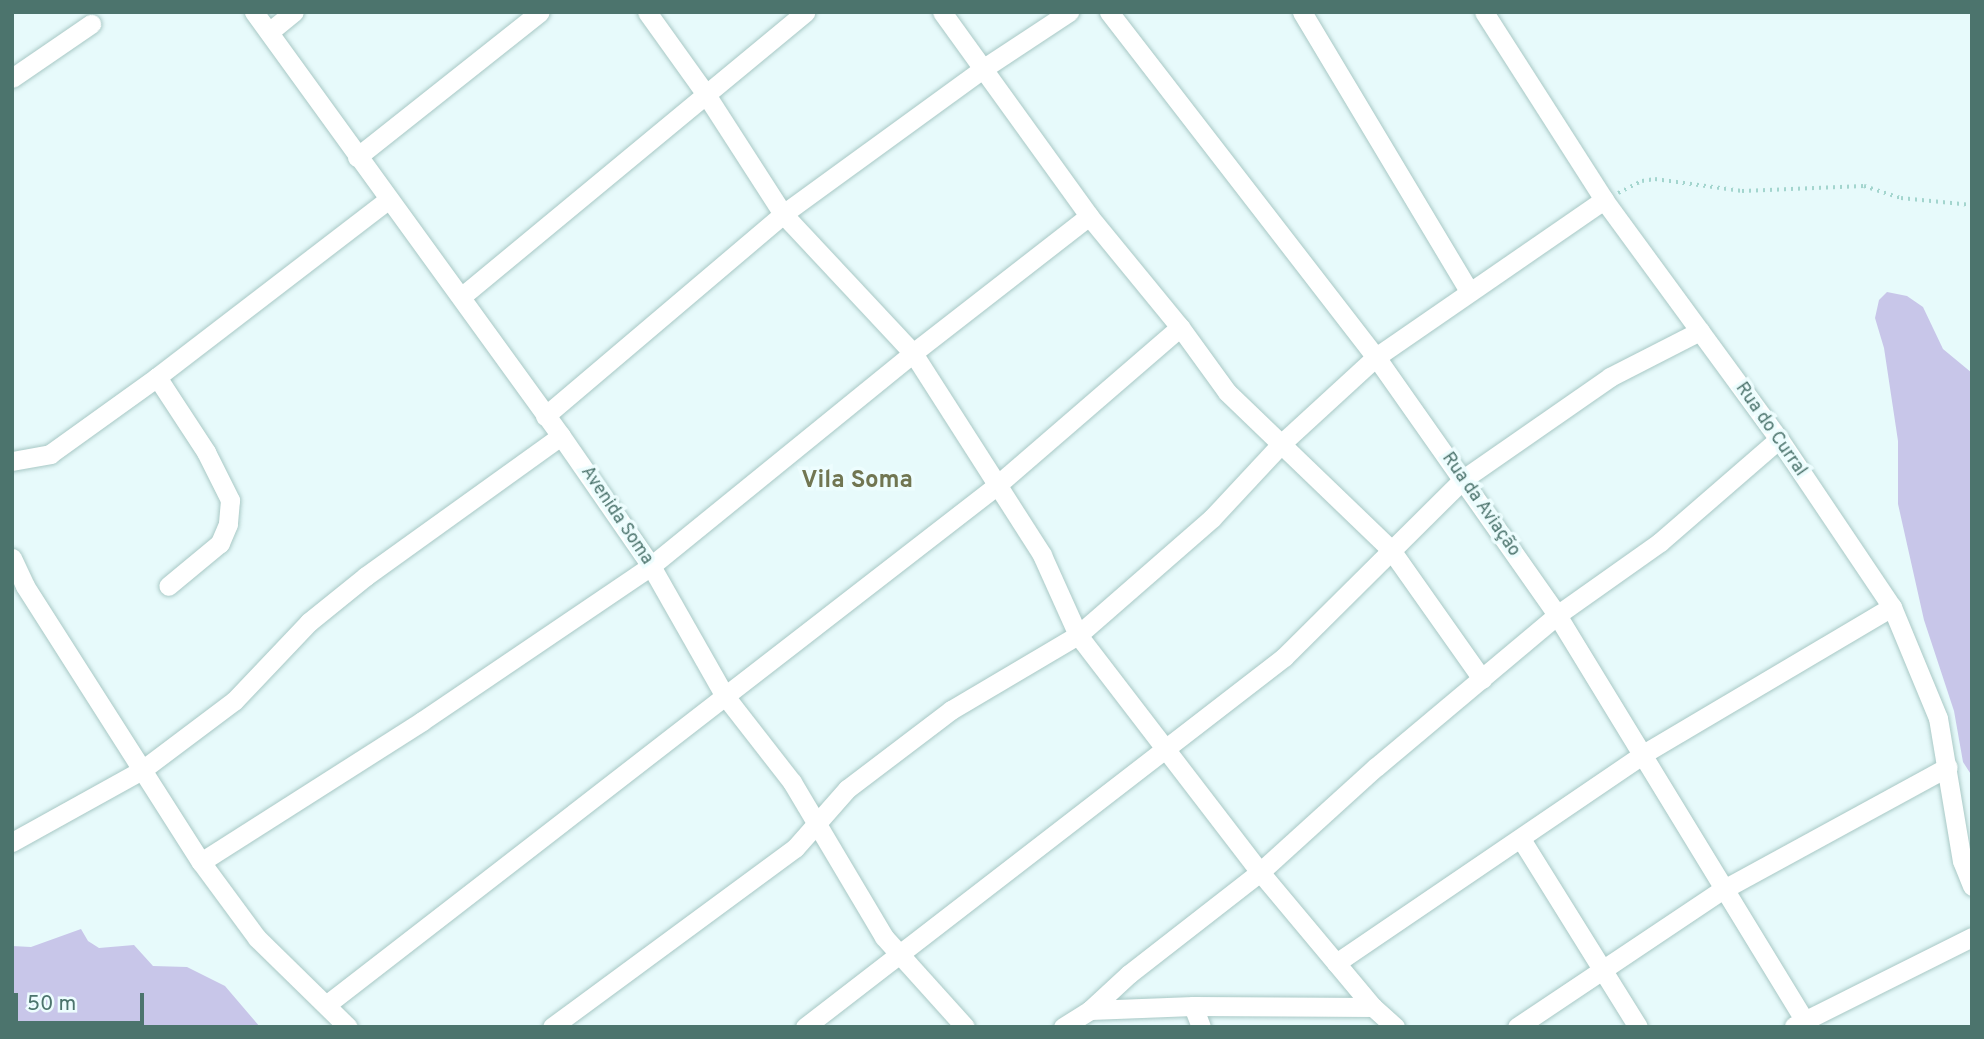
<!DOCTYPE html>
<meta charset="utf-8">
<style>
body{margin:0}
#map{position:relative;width:1984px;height:1039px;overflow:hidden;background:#e7fafb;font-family:Overpass,sans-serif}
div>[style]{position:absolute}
.green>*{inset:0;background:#c8c6e9}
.path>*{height:3.5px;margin-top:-1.75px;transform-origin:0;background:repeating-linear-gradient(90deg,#a3d5ce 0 2px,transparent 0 7px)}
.roads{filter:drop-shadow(0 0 2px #a8c8c5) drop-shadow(0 0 2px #a8c8c5)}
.minor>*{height:19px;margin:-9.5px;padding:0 9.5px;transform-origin:9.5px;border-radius:9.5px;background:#fff}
span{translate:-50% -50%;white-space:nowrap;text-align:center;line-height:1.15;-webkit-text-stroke:7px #edfdfe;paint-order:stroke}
.street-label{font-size:18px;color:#4c746d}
.district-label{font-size:24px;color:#717652;font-weight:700}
.frame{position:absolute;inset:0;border:14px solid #4c746d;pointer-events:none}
.scale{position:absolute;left:14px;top:993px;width:130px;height:32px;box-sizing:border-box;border:4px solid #4c746d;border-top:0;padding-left:9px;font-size:21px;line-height:24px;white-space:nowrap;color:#4c746d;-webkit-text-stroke:5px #edfdfe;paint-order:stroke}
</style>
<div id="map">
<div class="green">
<div style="clip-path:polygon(1887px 292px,1907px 296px,1923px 307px,1943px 349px,1972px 373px,1972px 776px,1963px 762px,1954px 711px,1924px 620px,1898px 504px,1898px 441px,1884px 348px,1875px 318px,1879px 300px)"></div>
<div style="clip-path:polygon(81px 929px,88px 941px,99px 948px,134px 945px,153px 966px,187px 967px,225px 986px,260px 1027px,12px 1027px,12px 946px,31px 947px)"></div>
</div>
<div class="path">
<div style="left:1618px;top:193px;width:27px;rotate:-27deg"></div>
<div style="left:1642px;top:181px;width:13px;rotate:-9deg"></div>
<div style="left:1655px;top:179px;width:88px;rotate:7.9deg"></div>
<div style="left:1742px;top:191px;width:122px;rotate:-2.3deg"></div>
<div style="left:1864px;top:186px;width:39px;rotate:18deg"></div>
<div style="left:1901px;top:198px;width:71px;rotate:5.6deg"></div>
</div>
<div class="roads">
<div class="minor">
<div style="left:254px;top:12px;width:523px;rotate:54.09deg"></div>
<div style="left:561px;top:436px;width:158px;rotate:55.3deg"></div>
<div style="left:651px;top:566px;width:150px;rotate:60.4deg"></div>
<div style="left:725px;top:696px;width:109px;rotate:52.1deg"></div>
<div style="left:792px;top:782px;width:180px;rotate:59.3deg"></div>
<div style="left:884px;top:937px;width:121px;rotate:48deg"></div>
<div style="left:647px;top:12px;width:100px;rotate:54.4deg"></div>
<div style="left:705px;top:93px;width:144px;rotate:57.2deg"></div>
<div style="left:783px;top:214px;width:190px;rotate:46.9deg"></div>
<div style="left:913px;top:353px;width:240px;rotate:57.4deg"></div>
<div style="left:1042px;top:555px;width:88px;rotate:65.8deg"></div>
<div style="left:1078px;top:635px;width:299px;rotate:52.5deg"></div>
<div style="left:1260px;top:872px;width:176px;rotate:50.1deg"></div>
<div style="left:1373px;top:1007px;width:30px;rotate:42deg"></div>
<div style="left:942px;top:12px;width:251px;rotate:54.2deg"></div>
<div style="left:1089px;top:216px;width:144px;rotate:50.7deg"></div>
<div style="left:1180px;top:327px;width:80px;rotate:54.1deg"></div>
<div style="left:1227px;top:392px;width:228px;rotate:43.9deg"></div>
<div style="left:1391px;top:550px;width:158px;rotate:54.8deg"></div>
<div style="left:1109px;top:12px;width:436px;rotate:52.3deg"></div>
<div style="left:1376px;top:357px;width:315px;rotate:54.9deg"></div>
<div style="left:1557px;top:615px;width:482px;rotate:58.6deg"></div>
<div style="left:1302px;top:12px;width:325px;rotate:59.1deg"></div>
<div style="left:1484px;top:12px;width:223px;rotate:57.4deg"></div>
<div style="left:1604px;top:200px;width:296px;rotate:53.8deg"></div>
<div style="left:1779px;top:439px;width:202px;rotate:56.1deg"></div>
<div style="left:1892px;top:607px;width:120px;rotate:67.5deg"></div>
<div style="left:1938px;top:718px;width:145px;rotate:80.5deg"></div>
<div style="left:1962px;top:861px;width:27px;rotate:68deg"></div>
<div style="left:269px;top:32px;width:32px;rotate:-39deg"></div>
<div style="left:12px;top:78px;width:96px;rotate:-34.4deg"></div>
<div style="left:357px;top:157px;width:233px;rotate:-38.4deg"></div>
<div style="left:461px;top:297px;width:447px;rotate:-39.6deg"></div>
<div style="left:157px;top:377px;width:90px;rotate:56.8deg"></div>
<div style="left:206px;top:452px;width:54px;rotate:63.4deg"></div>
<div style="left:230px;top:500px;width:24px;rotate:95deg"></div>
<div style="left:228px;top:524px;width:21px;rotate:113deg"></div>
<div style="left:220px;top:543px;width:67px;rotate:140.4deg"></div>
<div style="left:545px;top:416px;width:312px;rotate:-40.3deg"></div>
<div style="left:783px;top:214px;width:248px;rotate:-36deg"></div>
<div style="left:984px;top:68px;width:102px;rotate:-33.4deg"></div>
<div style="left:12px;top:461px;width:39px;rotate:-10deg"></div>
<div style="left:50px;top:454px;width:132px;rotate:-35.7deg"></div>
<div style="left:157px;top:377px;width:291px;rotate:-37.5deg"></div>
<div style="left:12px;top:558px;width:31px;rotate:65deg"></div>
<div style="left:25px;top:586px;width:327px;rotate:57.5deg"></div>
<div style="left:201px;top:862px;width:94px;rotate:53.6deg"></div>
<div style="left:257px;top:938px;width:127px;rotate:44.4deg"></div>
<div style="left:1521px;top:839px;width:221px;rotate:58.1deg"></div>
<div style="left:12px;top:842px;width:149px;rotate:-29deg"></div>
<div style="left:142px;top:770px;width:115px;rotate:-36.9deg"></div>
<div style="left:234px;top:701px;width:109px;rotate:-46.5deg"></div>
<div style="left:309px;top:622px;width:73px;rotate:-38.9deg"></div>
<div style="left:366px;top:576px;width:240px;rotate:-35.7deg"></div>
<div style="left:201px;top:862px;width:262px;rotate:-32.5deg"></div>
<div style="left:422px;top:721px;width:277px;rotate:-34.1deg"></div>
<div style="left:651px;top:566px;width:338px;rotate:-39.1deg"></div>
<div style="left:913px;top:353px;width:223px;rotate:-37.9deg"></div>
<div style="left:1336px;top:963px;width:371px;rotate:-34.2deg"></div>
<div style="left:1643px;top:754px;width:289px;rotate:-30.6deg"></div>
<div style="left:326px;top:1005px;width:848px;rotate:-37.76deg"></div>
<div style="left:996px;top:486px;width:243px;rotate:-40.8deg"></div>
<div style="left:1193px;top:1006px;width:22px;rotate:69deg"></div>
<div style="left:1090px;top:1010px;width:103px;rotate:-2.2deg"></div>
<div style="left:1193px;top:1006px;width:180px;rotate:0.3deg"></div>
<div style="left:1794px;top:1026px;width:199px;rotate:-26.6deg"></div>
<div style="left:552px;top:1027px;width:302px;rotate:-36.4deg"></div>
<div style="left:795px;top:848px;width:79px;rotate:-48.6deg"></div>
<div style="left:847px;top:789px;width:131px;rotate:-37.2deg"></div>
<div style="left:951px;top:710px;width:147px;rotate:-30.6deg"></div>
<div style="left:1078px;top:635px;width:178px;rotate:-41.1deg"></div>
<div style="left:1212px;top:518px;width:103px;rotate:-47deg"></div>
<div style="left:1282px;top:443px;width:127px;rotate:-42.5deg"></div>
<div style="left:1376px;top:357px;width:277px;rotate:-34.6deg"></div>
<div style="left:805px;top:1027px;width:605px;rotate:-37.68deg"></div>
<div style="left:1284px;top:657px;width:251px;rotate:-44.8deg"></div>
<div style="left:1462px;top:480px;width:180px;rotate:-34.8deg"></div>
<div style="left:1610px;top:377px;width:101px;rotate:-27.1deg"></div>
<div style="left:1063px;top:1027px;width:32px;rotate:-32deg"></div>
<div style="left:1090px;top:1010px;width:53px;rotate:-42.7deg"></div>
<div style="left:1129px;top:974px;width:166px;rotate:-37.9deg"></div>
<div style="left:1260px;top:872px;width:156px;rotate:-42.2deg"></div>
<div style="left:1376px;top:767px;width:236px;rotate:-40deg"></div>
<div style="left:1557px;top:615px;width:126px;rotate:-35.3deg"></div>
<div style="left:1660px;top:542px;width:157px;rotate:-40.9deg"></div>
<div style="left:1517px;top:1027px;width:247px;rotate:-33.8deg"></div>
<div style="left:1722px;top:890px;width:257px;rotate:-28.6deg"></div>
</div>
</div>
<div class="street-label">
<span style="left:1770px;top:430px;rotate:55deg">Rua do Curral</span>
<span style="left:1480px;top:505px;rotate:55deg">Rua da Aviação</span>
<span style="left:616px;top:516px;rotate:56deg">Avenida Soma</span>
</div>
<div class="district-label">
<span style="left:857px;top:482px">Vila Soma</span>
</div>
<div class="frame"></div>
<div class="scale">50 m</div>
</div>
